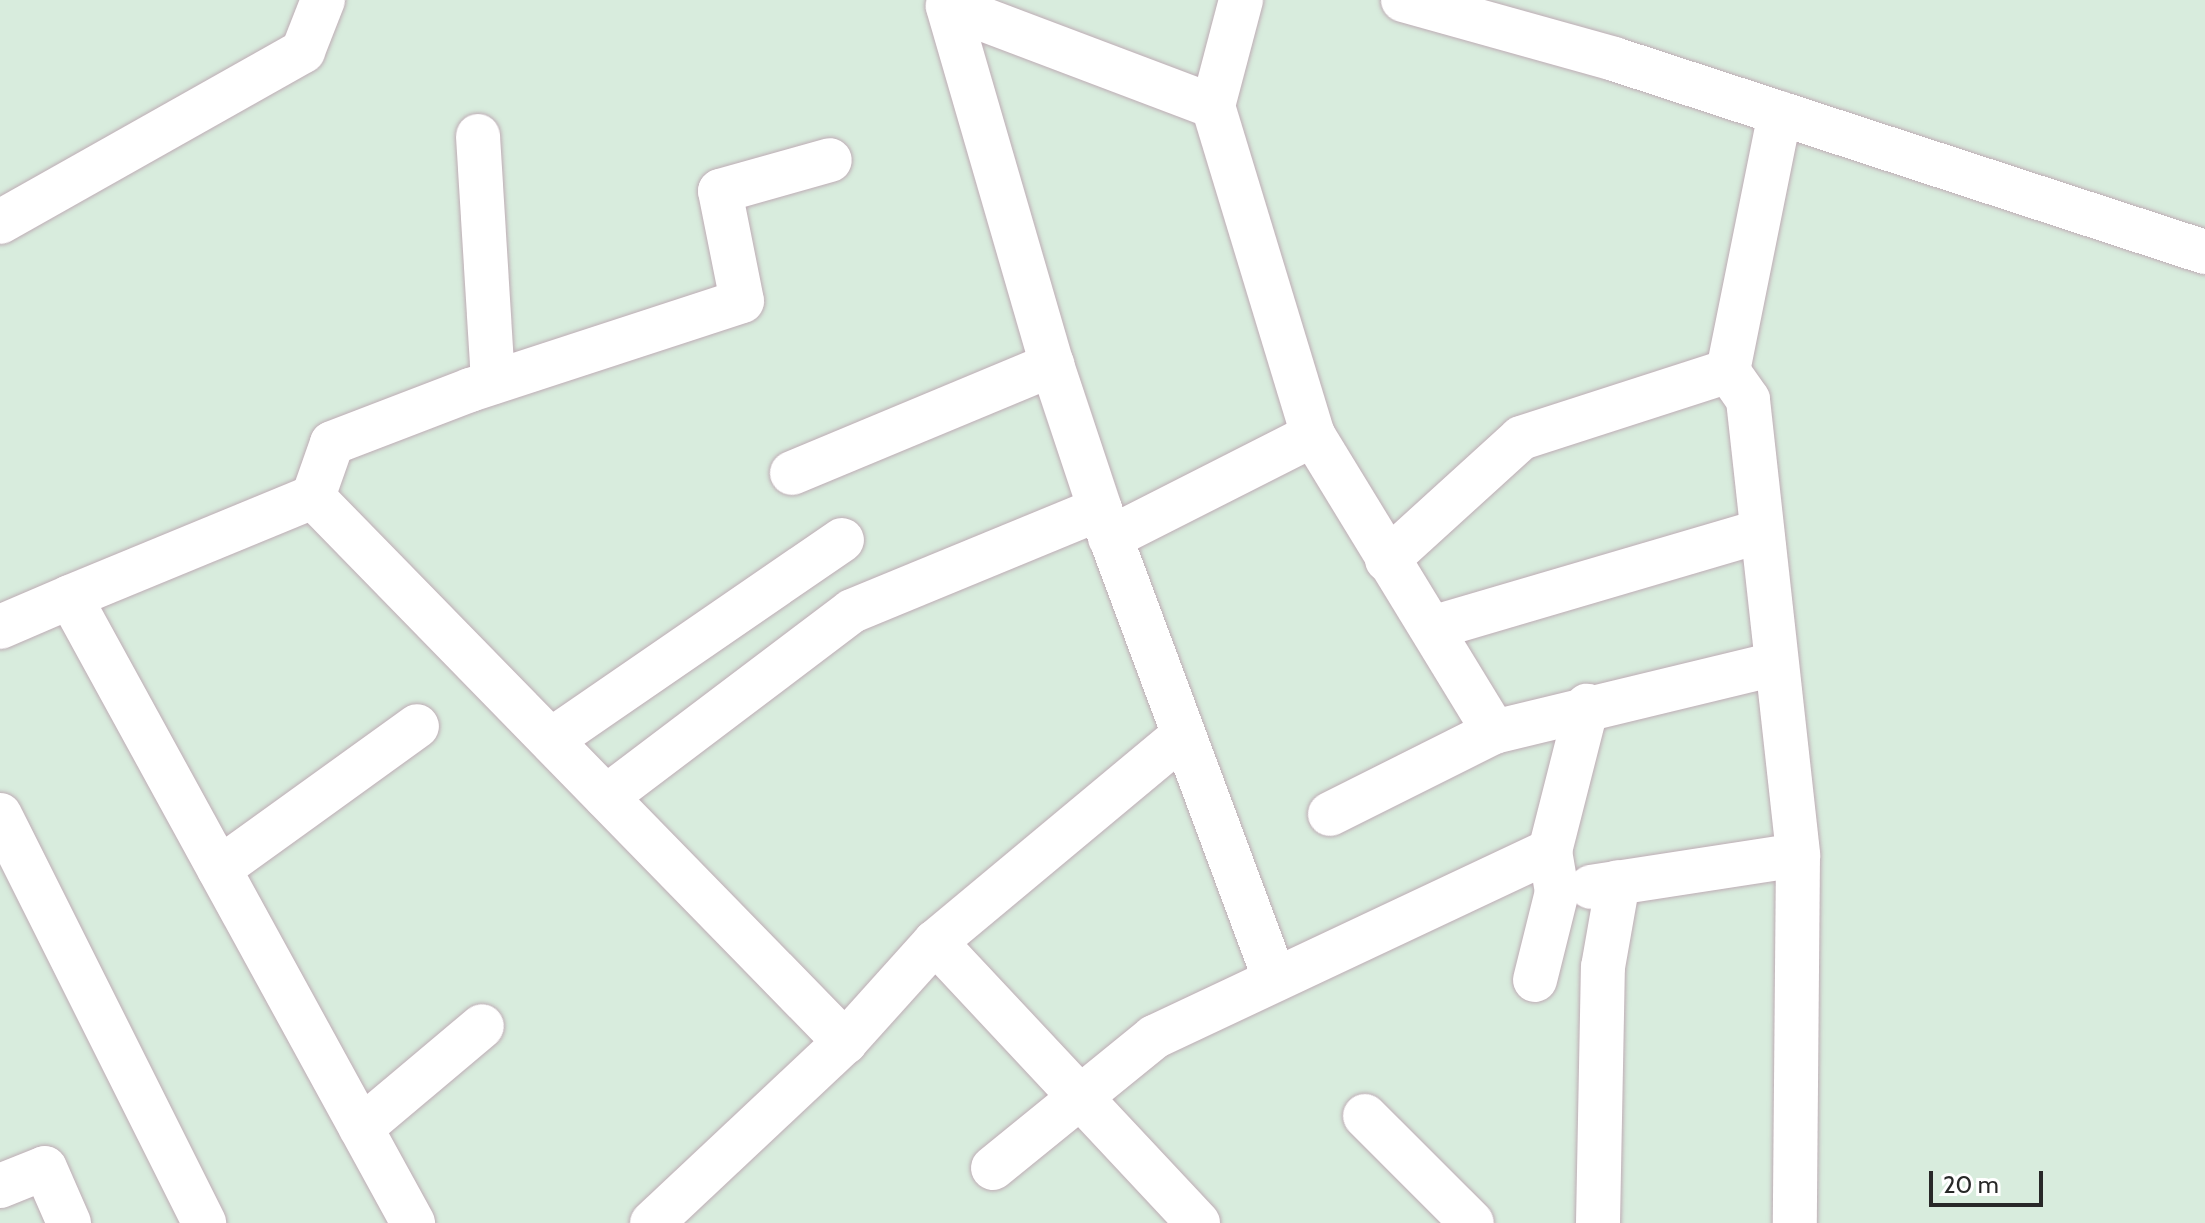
<!DOCTYPE html>
<style>
body{margin:0}
#map{position:relative;width:2205px;height:1223px;overflow:hidden;background:#d8ecdd;font-family:Cabin,sans-serif}
div>[style]{position:absolute}
.roads{filter:drop-shadow(0 0 2px #beacb5) drop-shadow(0 0 2px #beacb5)}
.minor>*{height:44px;margin:-22px;padding:0 22px;transform-origin:22px;border-radius:22px;background:#fff}
span{translate:-50% -50%;white-space:nowrap;text-align:center;line-height:1.15;-webkit-text-stroke:6px #fff;paint-order:stroke}
.scale{position:absolute;left:1929px;top:1171px;width:114px;height:36px;box-sizing:border-box;border:4px solid #282828;border-top:0;padding-left:10px;font-size:24px;line-height:28px;white-space:nowrap;color:#282828;-webkit-text-stroke:6px #fff;paint-order:stroke}
</style>
<div id="map">
<div class="roads">
<div class="minor">
<div style="left:1403px;top:0;width:219px;rotate:15.6deg"></div>
<div style="left:1614px;top:59px;width:622px;rotate:18.09deg"></div>
<div style="left:1213px;top:106px;width:110px;rotate:-75.2deg"></div>
<div style="left:1780px;top:113px;width:263px;rotate:101.4deg"></div>
<div style="left:1728px;top:371px;width:35px;rotate:55deg"></div>
<div style="left:1748px;top:400px;width:458px;rotate:83.7deg"></div>
<div style="left:1798px;top:855px;width:368px;rotate:90.5deg"></div>
<div style="left:478px;top:136px;width:246px;rotate:86.5deg"></div>
<div style="left:0;top:222px;width:348px;rotate:-29.4deg"></div>
<div style="left:303px;top:51px;width:55px;rotate:-68.6deg"></div>
<div style="left:792px;top:473px;width:282px;rotate:-22.6deg"></div>
<div style="left:313px;top:497px;width:57px;rotate:-70.6deg"></div>
<div style="left:332px;top:443px;width:148px;rotate:-21deg"></div>
<div style="left:470px;top:390px;width:286px;rotate:-18.1deg"></div>
<div style="left:742px;top:301px;width:112px;rotate:-101.3deg"></div>
<div style="left:720px;top:191px;width:114px;rotate:-15.7deg"></div>
<div style="left:1110px;top:538px;width:228px;rotate:-26.9deg"></div>
<div style="left:1387px;top:560px;width:181px;rotate:-42.3deg"></div>
<div style="left:1521px;top:438px;width:218px;rotate:-17.9deg"></div>
<div style="left:70px;top:597px;width:263px;rotate:-22.4deg"></div>
<div style="left:313px;top:497px;width:762px;rotate:45.69deg"></div>
<div style="left:0;top:627px;width:76px;rotate:-23.2deg"></div>
<div style="left:70px;top:597px;width:714px;rotate:61.28deg"></div>
<div style="left:1432px;top:628px;width:341px;rotate:-16.4deg"></div>
<div style="left:551px;top:740px;width:353px;rotate:-34.5deg"></div>
<div style="left:606px;top:797px;width:308px;rotate:-37.1deg"></div>
<div style="left:852px;top:611px;width:268px;rotate:-22.4deg"></div>
<div style="left:1330px;top:814px;width:183px;rotate:-26.6deg"></div>
<div style="left:1494px;top:732px;width:289px;rotate:-13.6deg"></div>
<div style="left:0;top:815px;width:456px;rotate:63.4deg"></div>
<div style="left:219px;top:869px;width:244px;rotate:-35.8deg"></div>
<div style="left:1591px;top:887px;width:209px;rotate:-8.8deg"></div>
<div style="left:935px;top:942px;width:385px;rotate:46.9deg"></div>
<div style="left:1274px;top:977px;width:499px;rotate:-110.4deg"></div>
<div style="left:1100px;top:509px;width:152px;rotate:-108.4deg"></div>
<div style="left:1052px;top:365px;width:374px;rotate:-106.2deg"></div>
<div style="left:948px;top:6px;width:283px;rotate:20.7deg"></div>
<div style="left:1213px;top:106px;width:344px;rotate:73.1deg"></div>
<div style="left:1313px;top:435px;width:348px;rotate:58.6deg"></div>
<div style="left:1535px;top:980px;width:91px;rotate:-76deg"></div>
<div style="left:1557px;top:892px;width:42px;rotate:-99.7deg"></div>
<div style="left:1550px;top:851px;width:150px;rotate:-75.7deg"></div>
<div style="left:1365px;top:1116px;width:151px;rotate:45deg"></div>
<div style="left:361px;top:1128px;width:158px;rotate:-40.1deg"></div>
<div style="left:993px;top:1168px;width:208px;rotate:-39.1deg"></div>
<div style="left:1154px;top:1037px;width:438px;rotate:-25.2deg"></div>
<div style="left:0;top:1186px;width:48px;rotate:-21.8deg"></div>
<div style="left:45px;top:1168px;width:60px;rotate:66.4deg"></div>
<div style="left:652px;top:1223px;width:265px;rotate:-43.2deg"></div>
<div style="left:845px;top:1042px;width:135px;rotate:-48deg"></div>
<div style="left:935px;top:942px;width:320px;rotate:-39.8deg"></div>
<div style="left:1598px;top:1223px;width:256px;rotate:-88.9deg"></div>
<div style="left:1603px;top:967px;width:86px;rotate:-80deg"></div>
</div>
</div>
<div class="scale">20 m</div>
</div>
